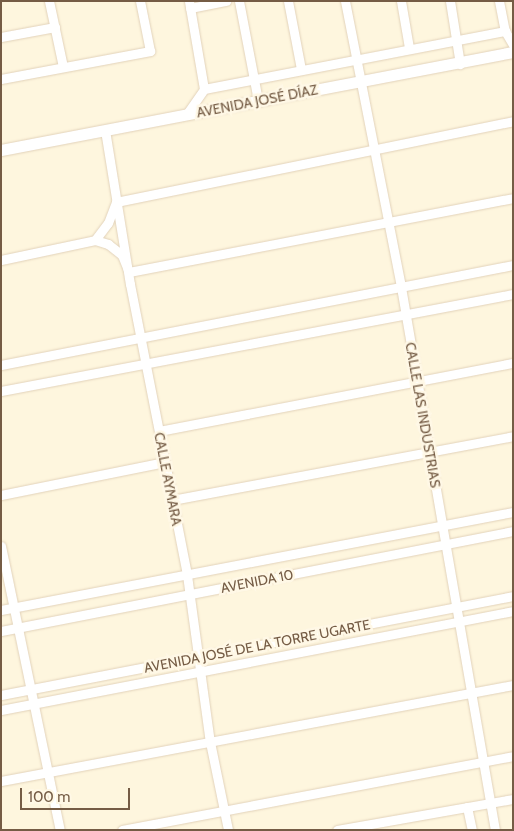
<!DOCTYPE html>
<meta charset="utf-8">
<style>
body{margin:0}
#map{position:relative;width:514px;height:831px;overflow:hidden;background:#fef6de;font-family:Cabin,sans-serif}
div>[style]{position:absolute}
.roads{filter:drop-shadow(0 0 1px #e2d2ba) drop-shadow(0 0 1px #e2d2ba)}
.minor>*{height:9px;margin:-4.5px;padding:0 4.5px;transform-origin:4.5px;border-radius:4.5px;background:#fff}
.tertiary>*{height:11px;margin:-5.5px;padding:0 5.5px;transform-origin:5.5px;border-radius:5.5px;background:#fff}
span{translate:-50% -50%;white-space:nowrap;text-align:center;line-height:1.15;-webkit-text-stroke:5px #fff8e6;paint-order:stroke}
.street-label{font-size:14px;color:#755c45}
.frame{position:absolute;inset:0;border:2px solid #755c45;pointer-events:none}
.scale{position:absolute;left:20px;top:788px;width:110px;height:22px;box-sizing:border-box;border:2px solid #755c45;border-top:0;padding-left:6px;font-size:15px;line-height:18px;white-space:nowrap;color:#755c45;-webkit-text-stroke:4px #fff8e6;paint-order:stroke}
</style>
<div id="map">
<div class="roads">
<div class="minor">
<div style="left:49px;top:1px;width:67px;rotate:78deg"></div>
<div style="left:239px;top:1px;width:102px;rotate:79.2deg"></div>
<div style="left:288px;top:1px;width:69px;rotate:79.2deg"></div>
<div style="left:345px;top:1px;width:291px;rotate:78.9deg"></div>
<div style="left:401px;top:287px;width:551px;rotate:80.18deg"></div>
<div style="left:401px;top:1px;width:48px;rotate:80.3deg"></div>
<div style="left:450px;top:1px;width:64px;rotate:81deg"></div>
<div style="left:499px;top:1px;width:31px;rotate:79deg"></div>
<div style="left:190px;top:8px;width:37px;rotate:-11deg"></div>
<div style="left:1px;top:37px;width:55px;rotate:-10.5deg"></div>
<div style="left:1px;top:79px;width:152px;rotate:-10.6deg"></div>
<div style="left:150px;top:51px;width:51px;rotate:-101.3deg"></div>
<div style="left:204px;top:89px;width:307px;rotate:-10.9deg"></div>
<div style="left:505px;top:31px;width:16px;rotate:60deg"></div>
<div style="left:186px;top:115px;width:32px;rotate:-55deg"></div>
<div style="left:204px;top:89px;width:89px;rotate:-99.7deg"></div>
<div style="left:105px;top:130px;width:156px;rotate:80.8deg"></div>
<div style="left:130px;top:284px;width:297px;rotate:78.9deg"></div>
<div style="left:187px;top:575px;width:169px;rotate:82.2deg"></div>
<div style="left:210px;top:742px;width:90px;rotate:78.4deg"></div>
<div style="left:95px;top:240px;width:14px;rotate:17deg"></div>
<div style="left:108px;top:244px;width:18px;rotate:38deg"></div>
<div style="left:122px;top:255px;width:18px;rotate:68deg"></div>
<div style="left:129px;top:272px;width:391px;rotate:-10.9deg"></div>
<div style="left:1px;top:260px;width:96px;rotate:-12deg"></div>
<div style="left:95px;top:240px;width:21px;rotate:-53deg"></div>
<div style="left:108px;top:223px;width:22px;rotate:-69deg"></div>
<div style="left:116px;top:202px;width:405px;rotate:-11.5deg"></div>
<div style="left:1px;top:365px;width:522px;rotate:-11.05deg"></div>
<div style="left:1px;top:391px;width:521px;rotate:-10.73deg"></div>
<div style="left:159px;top:431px;width:360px;rotate:-10.9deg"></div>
<div style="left:1px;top:495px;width:167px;rotate:-11.4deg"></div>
<div style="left:172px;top:500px;width:347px;rotate:-10.6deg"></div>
<div style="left:1px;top:546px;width:290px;rotate:78.3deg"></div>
<div style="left:1px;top:610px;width:521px;rotate:-10.84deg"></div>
<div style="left:1px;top:631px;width:522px;rotate:-11.05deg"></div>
<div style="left:1px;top:695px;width:521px;rotate:-10.94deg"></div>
<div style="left:1px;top:710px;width:521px;rotate:-10.94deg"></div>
<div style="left:1px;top:781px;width:521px;rotate:-10.62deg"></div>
<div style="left:467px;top:807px;width:24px;rotate:78deg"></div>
<div style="left:122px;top:830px;width:398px;rotate:-10.7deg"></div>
<div style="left:337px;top:830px;width:179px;rotate:-10deg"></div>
</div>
<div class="tertiary">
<div style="left:1px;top:150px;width:521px;rotate:-10.84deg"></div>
</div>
</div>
<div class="street-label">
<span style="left:257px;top:101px;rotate:-11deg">AVENIDA JOSÉ DÍAZ</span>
<span style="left:423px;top:415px;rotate:80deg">CALLE LAS INDUSTRIAS</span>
<span style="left:168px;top:479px;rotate:79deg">CALLE AYMARA</span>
<span style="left:257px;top:581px;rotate:-11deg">AVENIDA 10</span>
<span style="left:257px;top:646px;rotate:-11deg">AVENIDA JOSÉ DE LA TORRE UGARTE</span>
</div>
<div class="frame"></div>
<div class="scale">100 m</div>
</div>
